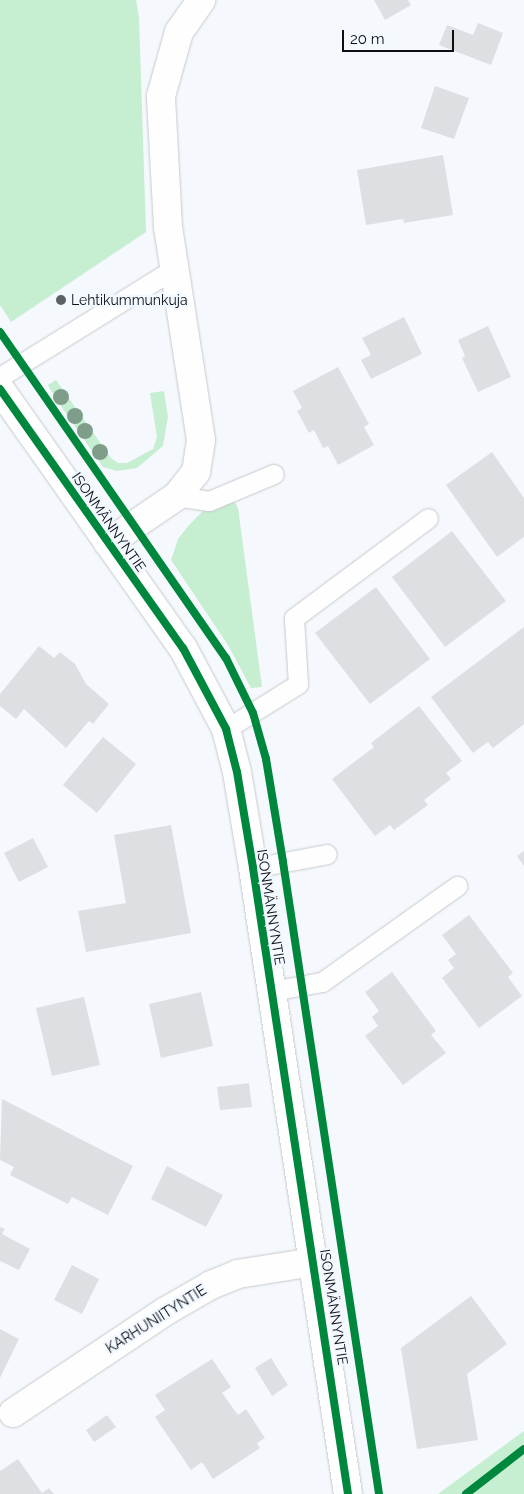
<!DOCTYPE html>
<meta charset="utf-8">
<style>
body{margin:0}
#map{position:relative;width:524px;height:1494px;overflow:hidden;background:#f5f8fc;font-family:Raleway,sans-serif}
div>[style]{position:absolute}
.green>*{inset:0;background:#c6eed1}
.building>*{inset:0;background:#dedfe3}
.roads{filter:drop-shadow(0 0 1px #c7cacd) drop-shadow(0 0 1px #c7cacd)}
.service>*{height:19px;margin:-9.5px;padding:0 9.5px;transform-origin:9.5px;border-radius:9.5px;background:#fefeff}
.minor>*{height:28px;margin:-14px;padding:0 14px;transform-origin:14px;border-radius:14px;background:#fefeff}
.tertiary>*{height:28px;margin:-14px;padding:0 14px;transform-origin:14px;border-radius:14px;background:#fefeff}
.cycleway>*{height:8px;margin:-4px;padding:0 4px;transform-origin:4px;border-radius:4px;background:#00873e}
.trees>*{width:16px;height:16px;margin:-8px;border-radius:50%;background:#7e9e8a}
.dots>*{width:14px;height:14px;translate:-50% -50%;box-sizing:border-box;border:2px solid #f2f8ff;border-radius:50%}
span{translate:-50% -50%;white-space:nowrap;text-align:center;line-height:1.15;-webkit-text-stroke:4.5px #f2f8ff;paint-order:stroke}
.poi-label{font-size:14px;color:#0d0f12}
.left{translate:0 -50%;text-align:left}
.street-label{font-size:14px;color:#0d0f12}
.scale{position:absolute;left:342px;top:30px;width:112px;height:22px;box-sizing:border-box;border:2px solid #0d0f12;border-top:0;padding-left:6px;font-size:15px;line-height:18px;white-space:nowrap;color:#0d0f12;-webkit-text-stroke:4px #f2f8ff;paint-order:stroke}
</style>
<div id="map">
<div class="green">
<div style="clip-path:polygon(0 0,136px 0,139px 17px,146px 232px,11px 322px,0 305px)"></div>
<div style="clip-path:polygon(56px 380px,111px 458px,118px 463px,127px 463px,153px 449px,157px 437px,150px 393px,164px 391px,168px 417px,163px 446px,137px 468px,117px 471px,103px 467px,54px 396px,48px 385px)"></div>
<div style="clip-path:polygon(233px 499px,238px 508px,262px 687px,251px 688px,228px 645px,171px 560px,178px 539px,189px 525px,204px 510px)"></div>
<div style="clip-path:polygon(524px 1431px,524px 1494px,438px 1494px)"></div>
</div>
<div class="building">
<div style="clip-path:polygon(374px 0,408px 0,411px 5px,385px 20px)"></div>
<div style="clip-path:polygon(478px 23px,503px 33px,491px 65px,439px 45px,447px 25px,473px 35px)"></div>
<div style="clip-path:polygon(435px 86px,469px 98px,454px 139px,421px 128px)"></div>
<div style="clip-path:polygon(443px 155px,453px 215px,404px 223px,403px 219px,366px 225px,357px 170px)"></div>
<div style="clip-path:polygon(404px 317px,422px 354px,371px 379px,361px 360px,371px 355px,362px 338px)"></div>
<div style="clip-path:polygon(488px 326px,511px 377px,478px 392px,462px 358px,465px 356px,458px 340px)"></div>
<div style="clip-path:polygon(338px 367px,369px 424px,364px 427px,374px 445px,338px 465px,328px 446px,323px 448px,314px 430px,309px 433px,297px 411px,302px 408px,293px 391px)"></div>
<div style="clip-path:polygon(492px 452px,524px 498px,524px 537px,497px 557px,446px 485px)"></div>
<div style="clip-path:polygon(452px 531px,506px 601px,445px 647px,392px 577px)"></div>
<div style="clip-path:polygon(376px 587px,430px 659px,370px 704px,315px 633px)"></div>
<div style="clip-path:polygon(524px 627px,524px 724px,493px 748px,488px 742px,473px 753px,431px 697px)"></div>
<div style="clip-path:polygon(39px 646px,54px 658px,60px 652px,75px 664px,86px 684px,109px 704px,93px 724px,89px 721px,66px 748px,24px 709px,16px 719px,0 706px,0 694px)"></div>
<div style="clip-path:polygon(419px 706px,462px 761px,446px 773px,451px 779px,424px 800px,428px 805px,394px 830px,390px 825px,375px 836px,332px 779px,374px 747px,371px 743px)"></div>
<div style="clip-path:polygon(103px 737px,136px 764px,97px 813px,63px 785px)"></div>
<div style="clip-path:polygon(171px 825px,191px 933px,86px 952px,78px 911px,126px 903px,114px 835px)"></div>
<div style="clip-path:polygon(33px 838px,48px 867px,19px 882px,4px 853px)"></div>
<div style="clip-path:polygon(524px 851px,524px 866px,517px 856px)"></div>
<div style="clip-path:polygon(469px 915px,513px 973px,508px 977px,522px 996px,479px 1028px,442px 978px,454px 968px,448px 960px,456px 954px,442px 935px)"></div>
<div style="clip-path:polygon(392px 972px,436px 1031px,431px 1035px,446px 1053px,403px 1085px,365px 1036px,378px 1026px,372px 1017px,379px 1011px,365px 992px)"></div>
<div style="clip-path:polygon(201px 992px,213px 1046px,161px 1058px,149px 1004px)"></div>
<div style="clip-path:polygon(84px 997px,100px 1065px,52px 1076px,36px 1008px)"></div>
<div style="clip-path:polygon(249px 1083px,252px 1107px,220px 1110px,217px 1087px)"></div>
<div style="clip-path:polygon(2px 1099px,133px 1166px,108px 1215px,72px 1197px,68px 1204px,10px 1175px,14px 1167px,0 1160px)"></div>
<div style="clip-path:polygon(167px 1166px,223px 1195px,206px 1227px,151px 1199px)"></div>
<div style="clip-path:polygon(0 1227px,5px 1229px,2px 1234px,30px 1249px,19px 1270px,0 1261px)"></div>
<div style="clip-path:polygon(72px 1265px,99px 1279px,82px 1314px,54px 1300px)"></div>
<div style="clip-path:polygon(471px 1296px,507px 1344px,467px 1374px,478px 1440px,417px 1449px,401px 1348px)"></div>
<div style="clip-path:polygon(0 1329px,19px 1339px,0 1378px)"></div>
<div style="clip-path:polygon(271px 1358px,288px 1385px,272px 1396px,255px 1368px)"></div>
<div style="clip-path:polygon(212px 1359px,231px 1387px,222px 1393px,238px 1415px,246px 1409px,265px 1438px,257px 1443px,260px 1448px,213px 1479px,202px 1462px,191px 1470px,155px 1417px,165px 1410px,155px 1395px)"></div>
<div style="clip-path:polygon(107px 1415px,116px 1427px,94px 1442px,86px 1430px)"></div>
<div style="clip-path:polygon(18px 1459px,42px 1493px,49px 1488px,54px 1494px,0 1494px,0 1471px)"></div>
</div>
<div class="roads">
<div class="service">
<div style="left:0;top:377px;width:206px;rotate:-31.9deg"></div>
<div style="left:177px;top:496px;width:32px;rotate:9deg"></div>
<div style="left:209px;top:501px;width:70px;rotate:-22.6deg"></div>
<div style="left:226px;top:729px;width:85px;rotate:-32deg"></div>
<div style="left:298px;top:684px;width:66px;rotate:-93.5deg"></div>
<div style="left:294px;top:618px;width:167px;rotate:-36.7deg"></div>
<div style="left:253px;top:868px;width:75px;rotate:-10.7deg"></div>
<div style="left:271px;top:991px;width:52px;rotate:-10deg"></div>
<div style="left:322px;top:982px;width:166px;rotate:-35.4deg"></div>
</div>
<div class="minor">
<div style="left:108px;top:543px;width:83px;rotate:-34.3deg"></div>
<div style="left:177px;top:496px;width:31px;rotate:-52deg"></div>
<div style="left:196px;top:472px;width:32px;rotate:-81deg"></div>
<div style="left:201px;top:440px;width:216px;rotate:-98.8deg"></div>
<div style="left:168px;top:227px;width:131px;rotate:-93.1deg"></div>
<div style="left:161px;top:96px;width:66px;rotate:-74.3deg"></div>
<div style="left:179px;top:32px;width:39px;rotate:-55deg"></div>
<div style="left:13px;top:1413px;width:184px;rotate:-33.7deg"></div>
<div style="left:166px;top:1311px;width:52px;rotate:-30deg"></div>
<div style="left:211px;top:1285px;width:29px;rotate:-22deg"></div>
<div style="left:238px;top:1274px;width:77px;rotate:-9deg"></div>
</div>
<div class="tertiary">
<div style="left:0;top:389px;width:317px;rotate:54.8deg"></div>
<div style="left:183px;top:648px;width:92px;rotate:62deg"></div>
<div style="left:226px;top:729px;width:44px;rotate:75.7deg"></div>
<div style="left:237px;top:772px;width:97px;rotate:80.5deg"></div>
<div style="left:253px;top:868px;width:633px;rotate:81.37deg"></div>
</div>
</div>
<div class="cycleway">
<div style="left:0;top:332px;width:397px;rotate:55.3deg"></div>
<div style="left:226px;top:658px;width:61px;rotate:63.9deg"></div>
<div style="left:253px;top:713px;width:48px;rotate:74.2deg"></div>
<div style="left:266px;top:759px;width:104px;rotate:80.6deg"></div>
<div style="left:283px;top:862px;width:639px;rotate:81.36deg"></div>
<div style="left:0;top:389px;width:317px;rotate:54.8deg"></div>
<div style="left:183px;top:648px;width:92px;rotate:62deg"></div>
<div style="left:226px;top:729px;width:44px;rotate:75.7deg"></div>
<div style="left:237px;top:772px;width:97px;rotate:80.5deg"></div>
<div style="left:253px;top:868px;width:633px;rotate:81.37deg"></div>
<div style="left:466px;top:1494px;width:73px;rotate:-37.8deg"></div>
</div>
<div class="trees">
<div style="left:61px;top:397px"></div>
<div style="left:75px;top:416px"></div>
<div style="left:85px;top:431px"></div>
<div style="left:100px;top:452px"></div>
</div>
<div class="dots">
<div style="left:61px;top:300px;background:#5e6164"></div>
</div>
<div class="poi-label">
<span class="left" style="left:71px;top:300px">Lehtikummunkuja</span>
</div>
<div class="street-label">
<span style="left:109px;top:522px;rotate:55deg">ISONMÄNNYNTIE</span>
<span style="left:271px;top:907px;rotate:81deg">ISONMÄNNYNTIE</span>
<span style="left:334px;top:1307px;rotate:81deg">ISONMÄNNYNTIE</span>
<span style="left:156px;top:1319px;rotate:-32deg">KARHUNIITYNTIE</span>
</div>
<div class="scale">20 m</div>
</div>
